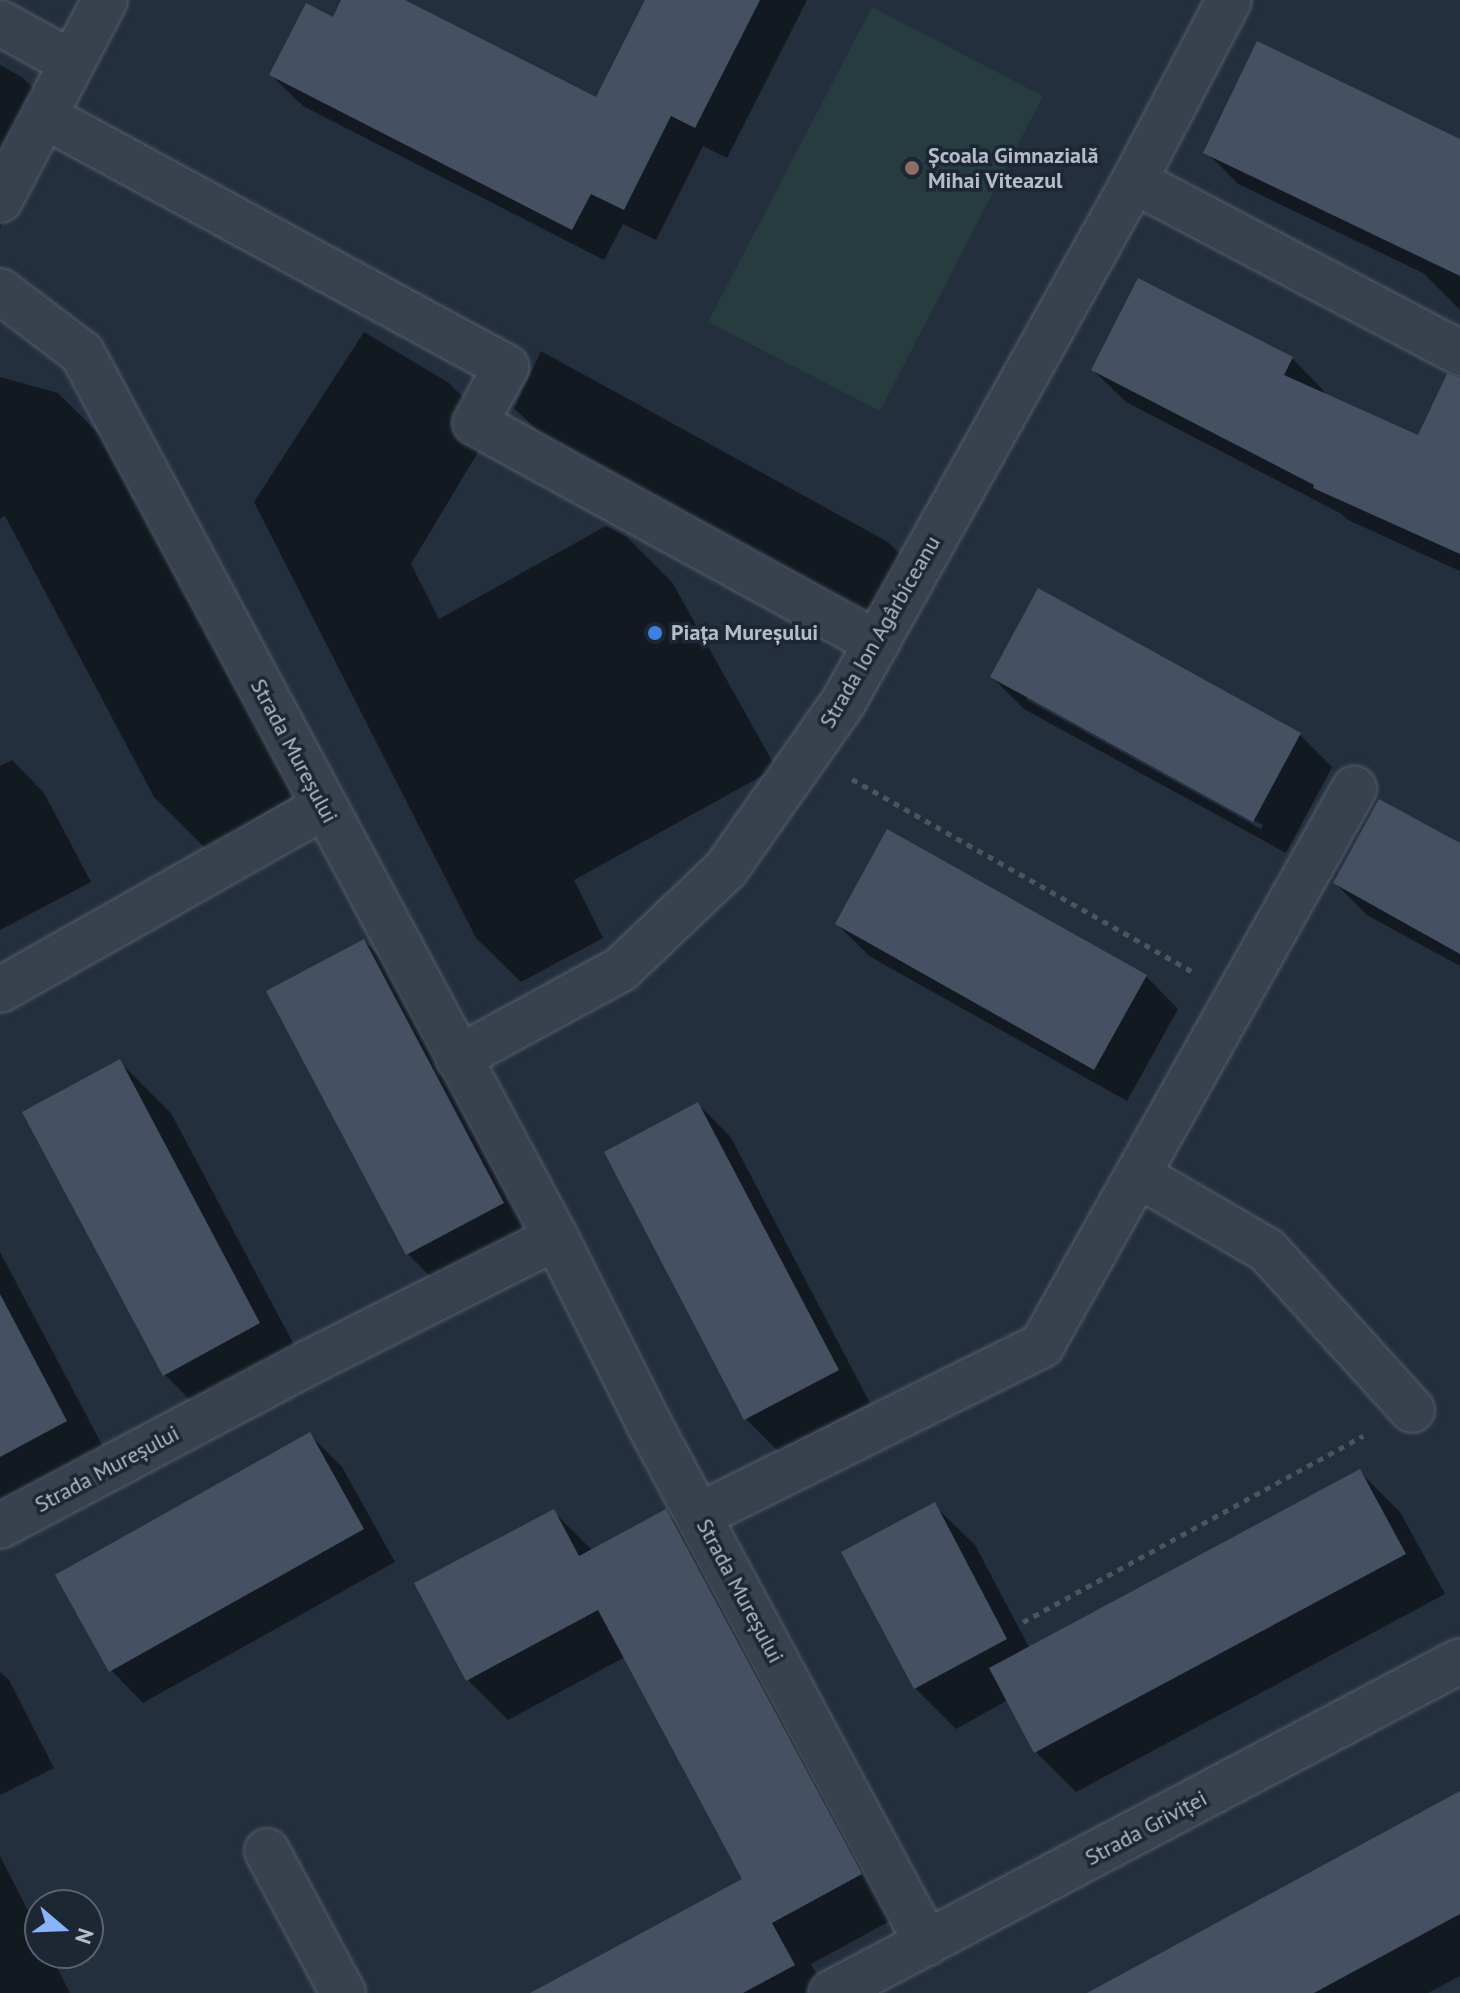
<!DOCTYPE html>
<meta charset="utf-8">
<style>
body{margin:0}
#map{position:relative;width:1460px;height:1993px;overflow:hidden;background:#242f3e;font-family:"PT Sans",sans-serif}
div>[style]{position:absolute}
.green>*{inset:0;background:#263c3f}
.shadow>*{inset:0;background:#0007}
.building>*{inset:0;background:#455162}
.path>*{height:5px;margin-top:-2.5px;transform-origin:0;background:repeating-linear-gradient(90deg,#44595c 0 6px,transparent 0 12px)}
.roads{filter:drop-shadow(0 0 2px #565f6c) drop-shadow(0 0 2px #565f6c)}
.minor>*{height:44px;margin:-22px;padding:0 22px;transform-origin:22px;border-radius:22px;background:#38414e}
.dots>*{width:22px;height:22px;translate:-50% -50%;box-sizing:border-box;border:4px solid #1d2633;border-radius:50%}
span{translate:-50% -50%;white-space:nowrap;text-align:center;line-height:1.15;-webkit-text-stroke:7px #1d2633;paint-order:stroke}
.poi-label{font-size:22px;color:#b4bcc9;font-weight:700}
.left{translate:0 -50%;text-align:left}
.street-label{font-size:22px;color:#b4bcc9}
.north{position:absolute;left:24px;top:1889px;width:80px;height:80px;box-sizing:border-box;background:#1d2633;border:2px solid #59626f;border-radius:50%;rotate:109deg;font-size:22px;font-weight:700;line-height:32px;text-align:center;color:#b4bcc9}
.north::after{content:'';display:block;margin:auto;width:28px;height:36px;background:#8ab4f8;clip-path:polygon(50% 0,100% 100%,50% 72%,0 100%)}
</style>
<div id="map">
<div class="green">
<div style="clip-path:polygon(872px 7px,1043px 96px,880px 411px,708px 322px)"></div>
</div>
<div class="shadow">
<div style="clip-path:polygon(343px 0,401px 0,597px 100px,647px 0,807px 0,727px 158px,703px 146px,656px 240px,623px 224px,604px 260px,303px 106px,271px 75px,333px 19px)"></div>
<div style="clip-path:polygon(0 65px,22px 77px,63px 118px,0 228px)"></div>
<div style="clip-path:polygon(1460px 141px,1460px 310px,1423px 273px,1238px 184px,1206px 152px)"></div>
<div style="clip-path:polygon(364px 332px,449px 383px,493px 427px,411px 564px,439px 619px,606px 526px,627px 537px,672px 582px,776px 768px,574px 880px,603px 938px,521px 982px,476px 938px,254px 502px)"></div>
<div style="clip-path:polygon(541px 351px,888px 542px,920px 574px,891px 629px,547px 440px,514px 408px)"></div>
<div style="clip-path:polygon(1292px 358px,1324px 391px,1322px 394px,1419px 438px,1460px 415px,1460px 571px,1348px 520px,1340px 513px,1126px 402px,1093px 370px)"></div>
<div style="clip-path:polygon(0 377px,58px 393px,110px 445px,133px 498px,157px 523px,297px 794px,206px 849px,154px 797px,5px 516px,0 519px)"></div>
<div style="clip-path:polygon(evenodd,1038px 591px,1300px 735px,1332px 767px,1286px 853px,1024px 709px,992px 677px,1038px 591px,1027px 695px,1263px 825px,1261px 829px,1027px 700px,1027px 695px)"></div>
<div style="clip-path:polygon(12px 760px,44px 793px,91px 882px,0 930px,0 766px)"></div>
<div style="clip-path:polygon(888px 832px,1146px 976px,1178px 1009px,1127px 1101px,869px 956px,837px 924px)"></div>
<div style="clip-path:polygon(1460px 846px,1460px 966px,1367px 915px,1335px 883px)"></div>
<div style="clip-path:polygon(364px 941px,415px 992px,554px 1255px,459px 1306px,408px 1254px,269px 992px)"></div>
<div style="clip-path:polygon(120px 1062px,171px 1113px,310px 1375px,216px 1426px,164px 1374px)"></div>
<div style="clip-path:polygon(698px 1104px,730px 1136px,870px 1403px,778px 1451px,746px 1419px)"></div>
<div style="clip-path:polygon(0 1252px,117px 1473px,22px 1523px,0 1501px)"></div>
<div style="clip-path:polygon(310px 1435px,342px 1467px,395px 1562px,143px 1703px,111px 1670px)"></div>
<div style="clip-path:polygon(1360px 1472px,1400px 1512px,1445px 1594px,1076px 1792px,1036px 1752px,1008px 1700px,956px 1729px,915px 1688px,843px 1553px,934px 1505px,975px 1545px,1030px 1649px)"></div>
<div style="clip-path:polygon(553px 1511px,593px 1551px,666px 1512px,706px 1552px,901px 1915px,811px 1964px,827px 1993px,534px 1993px,744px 1880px,625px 1657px,508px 1720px,468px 1680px)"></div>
<div style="clip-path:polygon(0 1672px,9px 1680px,54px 1768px,0 1795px)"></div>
<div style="clip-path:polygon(1460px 1807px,1460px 1976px,1428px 1993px,1091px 1993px)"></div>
<div style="clip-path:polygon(0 1856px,40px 1934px,40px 1953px,50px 1953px,70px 1993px,0 1993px)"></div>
</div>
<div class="building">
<div style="clip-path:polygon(341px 0,405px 0,596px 97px,645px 0,760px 0,695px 128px,671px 116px,624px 210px,591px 194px,572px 230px,269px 75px,306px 3px,333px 17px)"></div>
<div style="clip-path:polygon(1257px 41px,1460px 139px,1460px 276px,1203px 153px)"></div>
<div style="clip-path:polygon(1138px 278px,1293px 357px,1284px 375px,1418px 435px,1447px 374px,1460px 378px,1460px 554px,1313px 488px,1314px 485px,1091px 370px)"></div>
<div style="clip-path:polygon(1038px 588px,1301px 733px,1253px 822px,990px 677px)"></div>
<div style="clip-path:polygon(1379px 799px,1460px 843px,1460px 954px,1333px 883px)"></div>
<div style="clip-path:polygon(887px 829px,1147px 975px,1094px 1070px,835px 924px)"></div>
<div style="clip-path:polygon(364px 939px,504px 1203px,406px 1255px,266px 991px)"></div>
<div style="clip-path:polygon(120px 1059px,260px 1323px,163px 1376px,22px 1112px)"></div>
<div style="clip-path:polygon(698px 1102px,839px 1370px,744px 1420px,604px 1152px)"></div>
<div style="clip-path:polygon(0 1294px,67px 1421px,0 1457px)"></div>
<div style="clip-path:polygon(310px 1432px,364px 1529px,109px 1672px,55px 1575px)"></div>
<div style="clip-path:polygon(1360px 1469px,1406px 1554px,1034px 1753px,989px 1668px)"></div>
<div style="clip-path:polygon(935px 1502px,1007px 1639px,914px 1689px,841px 1552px)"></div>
<div style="clip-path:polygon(554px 1509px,579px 1556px,666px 1509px,862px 1874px,772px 1923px,795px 1965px,743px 1993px,530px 1993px,742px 1879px,598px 1610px,466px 1681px,414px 1583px)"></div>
<div style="clip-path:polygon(1460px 1791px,1460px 1914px,1314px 1993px,1087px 1993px)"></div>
</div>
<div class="path">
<div style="left:852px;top:779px;width:390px;rotate:29.5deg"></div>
<div style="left:1023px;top:1622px;width:388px;rotate:-28.7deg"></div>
</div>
<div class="roads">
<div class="minor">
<div style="left:0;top:23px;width:82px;rotate:29.1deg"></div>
<div style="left:44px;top:116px;width:526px;rotate:28.51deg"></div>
<div style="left:506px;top:367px;width:64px;rotate:119deg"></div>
<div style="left:475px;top:423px;width:458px;rotate:28.7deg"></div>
<div style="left:1134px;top:181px;width:369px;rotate:27.8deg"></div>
<div style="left:0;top:200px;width:226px;rotate:-62.3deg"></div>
<div style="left:0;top:291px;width:103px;rotate:37.1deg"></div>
<div style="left:82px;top:353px;width:1004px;rotate:61.83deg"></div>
<div style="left:556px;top:1238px;width:206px;rotate:63.4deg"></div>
<div style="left:648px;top:1422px;width:591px;rotate:61.83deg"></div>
<div style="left:0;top:990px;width:372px;rotate:-29.5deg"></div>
<div style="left:458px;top:1058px;width:186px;rotate:-28.6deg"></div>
<div style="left:621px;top:969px;width:145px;rotate:-43.6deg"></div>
<div style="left:726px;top:869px;width:205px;rotate:-54.9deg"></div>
<div style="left:844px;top:701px;width:595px;rotate:-60.85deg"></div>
<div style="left:1134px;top:181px;width:204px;rotate:-62.3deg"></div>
<div style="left:1138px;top:1175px;width:149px;rotate:30.2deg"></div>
<div style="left:1267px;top:1250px;width:216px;rotate:47.8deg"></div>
<div style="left:700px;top:1515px;width:382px;rotate:-26.4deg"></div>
<div style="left:1042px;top:1345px;width:638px;rotate:-60.7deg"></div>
<div style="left:0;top:1526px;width:351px;rotate:-27.9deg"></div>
<div style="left:310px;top:1362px;width:275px;rotate:-26.8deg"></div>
<div style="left:267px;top:1851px;width:161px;rotate:61.8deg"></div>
<div style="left:831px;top:1993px;width:711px;rotate:-27.83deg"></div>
</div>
</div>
<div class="dots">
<div style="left:912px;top:168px;background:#8d6e63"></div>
<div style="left:655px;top:633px;background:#3f7fe0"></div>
</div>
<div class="poi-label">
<span class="left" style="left:928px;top:168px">Școala Gimnazială<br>Mihai Viteazul</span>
<span class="left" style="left:671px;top:633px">Piața Mureșului</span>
</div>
<div class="street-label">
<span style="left:880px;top:632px;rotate:-60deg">Strada Ion Agârbiceanu</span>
<span style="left:294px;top:751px;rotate:62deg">Strada Mureșului</span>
<span style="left:107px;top:1469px;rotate:-28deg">Strada Mureșului</span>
<span style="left:740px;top:1591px;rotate:62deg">Strada Mureșului</span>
<span style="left:1146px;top:1828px;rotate:-28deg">Strada Griviței</span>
</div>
<div class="north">N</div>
</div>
